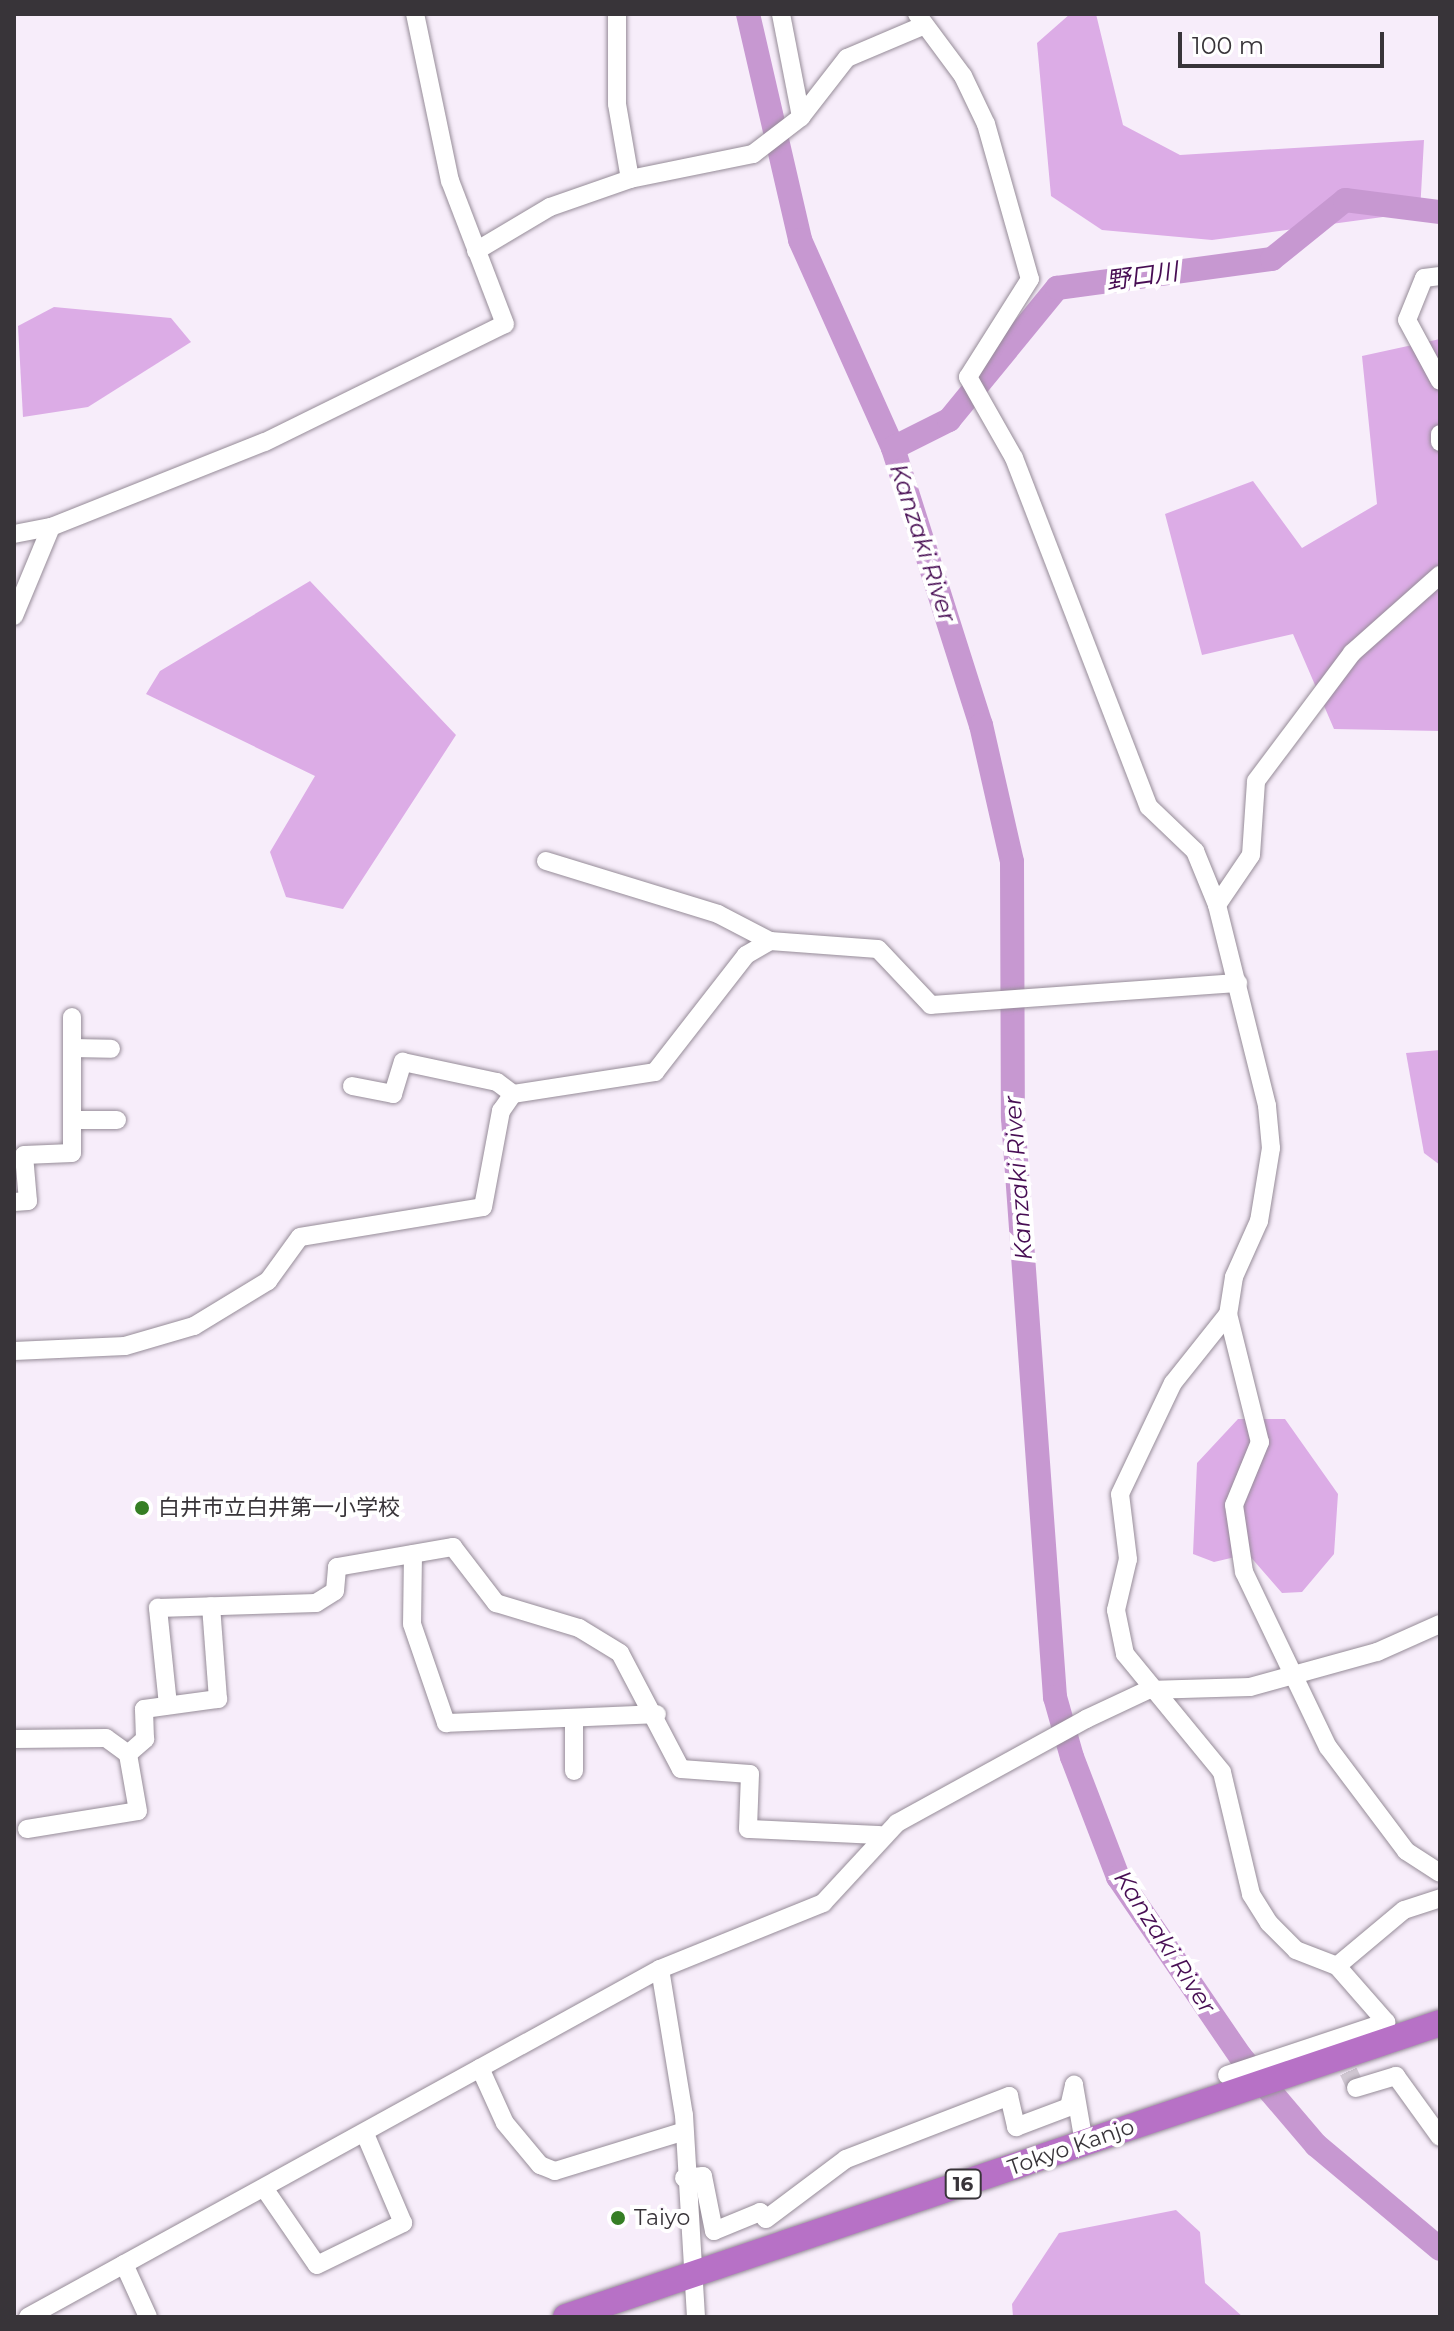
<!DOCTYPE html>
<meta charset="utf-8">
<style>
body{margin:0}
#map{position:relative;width:1454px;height:2331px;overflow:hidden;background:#f7edfa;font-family:Montserrat,"Noto Sans JP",sans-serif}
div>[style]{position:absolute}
.forest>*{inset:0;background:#dcace6}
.river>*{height:24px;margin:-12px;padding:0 12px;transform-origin:12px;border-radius:12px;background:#c798d1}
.minor-tunnel>*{height:18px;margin-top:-9px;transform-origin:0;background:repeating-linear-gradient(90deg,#d1c8d3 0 18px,transparent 0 27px)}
.roads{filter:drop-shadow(0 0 2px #968c98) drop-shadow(0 0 2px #968c98)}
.minor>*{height:18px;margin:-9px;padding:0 9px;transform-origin:9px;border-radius:9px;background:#fff}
.highway>*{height:26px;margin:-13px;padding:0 13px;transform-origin:13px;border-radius:13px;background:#b771c6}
.dots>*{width:22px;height:22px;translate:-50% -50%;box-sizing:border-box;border:4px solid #fff;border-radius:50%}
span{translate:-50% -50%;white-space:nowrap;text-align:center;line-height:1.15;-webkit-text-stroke:8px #fff;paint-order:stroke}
.shield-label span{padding:2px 6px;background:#fff;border:2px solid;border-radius:6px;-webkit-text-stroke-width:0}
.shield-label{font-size:20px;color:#383439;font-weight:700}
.poi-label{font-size:22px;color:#383439}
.left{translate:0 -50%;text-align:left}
.street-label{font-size:22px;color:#383439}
.water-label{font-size:24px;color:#470d53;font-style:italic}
.frame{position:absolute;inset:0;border:16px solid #383439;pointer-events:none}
.scale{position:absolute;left:1178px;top:32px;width:206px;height:36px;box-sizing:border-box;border:4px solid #383439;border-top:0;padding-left:10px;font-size:24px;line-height:28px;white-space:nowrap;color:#383439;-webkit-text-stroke:6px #fff;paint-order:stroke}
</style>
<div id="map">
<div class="forest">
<div style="clip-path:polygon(1070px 14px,1096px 14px,1123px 125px,1180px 155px,1424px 140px,1420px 212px,1212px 240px,1102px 230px,1051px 196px,1037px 43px)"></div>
<div style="clip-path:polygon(54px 307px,171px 318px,191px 342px,88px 407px,23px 417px,18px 326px)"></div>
<div style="clip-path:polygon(1440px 339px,1440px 731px,1334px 729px,1293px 634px,1202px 655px,1165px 514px,1253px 481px,1302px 548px,1377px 504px,1362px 356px)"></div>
<div style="clip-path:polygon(310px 581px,456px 735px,343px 909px,286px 897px,270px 852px,315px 776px,146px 694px,160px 671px)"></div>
<div style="clip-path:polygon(1440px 1050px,1440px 1165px,1424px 1153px,1406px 1053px)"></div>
<div style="clip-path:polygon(1238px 1419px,1285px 1419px,1338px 1494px,1334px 1554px,1302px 1592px,1282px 1593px,1248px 1554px,1214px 1562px,1193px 1554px,1197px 1463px)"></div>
<div style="clip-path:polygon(1176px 2210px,1200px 2232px,1205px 2283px,1243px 2317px,1013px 2317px,1012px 2304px,1059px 2233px)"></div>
</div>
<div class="river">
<div style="left:748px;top:14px;width:232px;rotate:77deg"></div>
<div style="left:800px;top:240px;width:228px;rotate:65.9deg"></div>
<div style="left:893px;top:448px;width:291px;rotate:72.4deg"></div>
<div style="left:981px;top:725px;width:140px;rotate:77.2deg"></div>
<div style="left:1012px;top:862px;width:256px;rotate:89.8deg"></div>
<div style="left:1013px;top:1118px;width:581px;rotate:85.85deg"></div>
<div style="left:1055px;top:1697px;width:62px;rotate:74.2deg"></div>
<div style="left:1072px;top:1757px;width:129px;rotate:69deg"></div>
<div style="left:1118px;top:1877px;width:218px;rotate:55.7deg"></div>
<div style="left:1241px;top:2057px;width:116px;rotate:49.6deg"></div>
<div style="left:1316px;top:2145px;width:162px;rotate:40deg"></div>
<div style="left:893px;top:448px;width:63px;rotate:-26.6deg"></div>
<div style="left:949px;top:420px;width:171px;rotate:-50.7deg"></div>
<div style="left:1057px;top:288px;width:217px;rotate:-7.7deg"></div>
<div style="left:1272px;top:259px;width:94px;rotate:-38.9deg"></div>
<div style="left:1345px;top:200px;width:96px;rotate:7.2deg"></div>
</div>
<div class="minor-tunnel">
<div style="left:1337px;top:2047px;width:45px;rotate:65.1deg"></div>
</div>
<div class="roads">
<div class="minor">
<div style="left:617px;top:14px;width:90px;rotate:90deg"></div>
<div style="left:617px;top:104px;width:76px;rotate:80.2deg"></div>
<div style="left:781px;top:14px;width:105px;rotate:79deg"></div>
<div style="left:917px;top:14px;width:77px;rotate:53.4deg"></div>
<div style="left:963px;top:76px;width:53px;rotate:64.4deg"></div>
<div style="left:986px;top:124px;width:161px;rotate:74.2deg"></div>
<div style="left:1030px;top:279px;width:116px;rotate:122.3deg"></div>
<div style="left:968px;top:377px;width:93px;rotate:60.4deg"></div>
<div style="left:1014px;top:458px;width:374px;rotate:68.9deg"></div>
<div style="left:1149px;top:807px;width:64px;rotate:43.7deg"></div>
<div style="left:1195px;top:851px;width:58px;rotate:67.8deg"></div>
<div style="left:1217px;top:905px;width:207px;rotate:76deg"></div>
<div style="left:1267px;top:1106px;width:42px;rotate:84.6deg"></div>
<div style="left:1271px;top:1148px;width:74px;rotate:99.3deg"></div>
<div style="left:1259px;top:1221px;width:61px;rotate:114.1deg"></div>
<div style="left:1234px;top:1277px;width:37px;rotate:99deg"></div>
<div style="left:1228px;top:1314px;width:132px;rotate:76deg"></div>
<div style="left:1260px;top:1442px;width:68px;rotate:112.4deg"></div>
<div style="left:1234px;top:1505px;width:68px;rotate:81.5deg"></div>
<div style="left:1244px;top:1572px;width:194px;rotate:64.4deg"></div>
<div style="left:1328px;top:1747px;width:130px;rotate:53.1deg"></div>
<div style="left:1406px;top:1851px;width:40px;rotate:32.9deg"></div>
<div style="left:476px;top:251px;width:86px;rotate:-30.7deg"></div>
<div style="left:550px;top:207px;width:85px;rotate:-19.3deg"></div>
<div style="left:630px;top:179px;width:126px;rotate:-11.5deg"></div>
<div style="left:753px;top:154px;width:61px;rotate:-37.6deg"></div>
<div style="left:801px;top:117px;width:75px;rotate:-52.1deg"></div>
<div style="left:847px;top:58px;width:79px;rotate:-23deg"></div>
<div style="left:1440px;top:276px;width:16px;rotate:173deg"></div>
<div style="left:1424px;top:278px;width:45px;rotate:112deg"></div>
<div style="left:1407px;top:320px;width:69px;rotate:61.6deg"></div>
<div style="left:1440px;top:434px;width:8px;rotate:90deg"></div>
<div style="left:14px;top:534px;width:38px;rotate:-11deg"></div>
<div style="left:51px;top:527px;width:230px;rotate:-21.7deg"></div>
<div style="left:265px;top:442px;width:267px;rotate:-26.2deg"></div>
<div style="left:505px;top:324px;width:153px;rotate:-111deg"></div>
<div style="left:450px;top:181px;width:171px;rotate:-101.8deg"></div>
<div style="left:14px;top:616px;width:96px;rotate:-67.4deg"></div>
<div style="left:546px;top:861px;width:180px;rotate:17.1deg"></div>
<div style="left:718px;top:914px;width:59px;rotate:27.4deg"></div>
<div style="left:1217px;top:905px;width:60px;rotate:-55.8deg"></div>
<div style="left:1251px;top:855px;width:74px;rotate:-86.1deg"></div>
<div style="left:1256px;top:781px;width:160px;rotate:-53.1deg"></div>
<div style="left:1352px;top:653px;width:118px;rotate:-41.6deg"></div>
<div style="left:72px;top:1048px;width:39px;rotate:1deg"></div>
<div style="left:352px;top:1086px;width:42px;rotate:11deg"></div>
<div style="left:393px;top:1094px;width:34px;rotate:-73deg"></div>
<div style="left:403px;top:1062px;width:96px;rotate:12deg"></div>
<div style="left:497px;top:1082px;width:20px;rotate:37deg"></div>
<div style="left:72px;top:1120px;width:45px"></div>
<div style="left:14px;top:1202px;width:14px;rotate:-4deg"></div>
<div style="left:28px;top:1201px;width:46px;rotate:-95deg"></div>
<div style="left:24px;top:1155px;width:48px;rotate:-2.4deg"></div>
<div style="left:72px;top:1153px;width:136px;rotate:-90deg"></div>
<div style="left:14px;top:1351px;width:111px;rotate:-2.6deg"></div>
<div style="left:125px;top:1346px;width:72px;rotate:-16.2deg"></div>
<div style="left:194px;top:1326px;width:87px;rotate:-31.3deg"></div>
<div style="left:268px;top:1281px;width:54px;rotate:-54deg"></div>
<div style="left:300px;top:1237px;width:185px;rotate:-9.3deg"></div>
<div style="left:483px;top:1207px;width:98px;rotate:-79.4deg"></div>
<div style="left:501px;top:1111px;width:21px;rotate:-55deg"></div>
<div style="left:513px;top:1094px;width:144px;rotate:-8.8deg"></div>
<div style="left:655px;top:1072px;width:148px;rotate:-52.1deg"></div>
<div style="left:746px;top:955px;width:28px;rotate:-30deg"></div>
<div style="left:770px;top:941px;width:108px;rotate:4.2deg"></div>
<div style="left:878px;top:949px;width:77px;rotate:46.6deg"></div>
<div style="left:931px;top:1005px;width:308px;rotate:-4.1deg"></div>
<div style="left:413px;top:1554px;width:70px;rotate:90.8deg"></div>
<div style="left:412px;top:1624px;width:105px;rotate:71deg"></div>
<div style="left:446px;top:1723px;width:211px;rotate:-2.4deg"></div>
<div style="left:168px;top:1705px;width:98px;rotate:-95.9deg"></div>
<div style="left:158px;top:1608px;width:158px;rotate:-1.8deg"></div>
<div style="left:316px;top:1603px;width:22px;rotate:-32deg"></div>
<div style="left:335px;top:1591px;width:24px;rotate:-85deg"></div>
<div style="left:337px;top:1567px;width:118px;rotate:-9.8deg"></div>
<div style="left:453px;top:1547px;width:71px;rotate:52.5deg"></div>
<div style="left:496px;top:1603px;width:87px;rotate:16.8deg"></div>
<div style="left:579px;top:1628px;width:48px;rotate:31.4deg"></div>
<div style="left:620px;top:1653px;width:131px;rotate:62.3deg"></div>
<div style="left:681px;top:1769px;width:69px;rotate:4.1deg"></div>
<div style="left:750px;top:1774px;width:55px;rotate:92.1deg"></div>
<div style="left:748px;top:1829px;width:132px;rotate:2.6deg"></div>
<div style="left:574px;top:1718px;width:53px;rotate:90deg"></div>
<div style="left:14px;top:1739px;width:92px;rotate:-0.6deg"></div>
<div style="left:106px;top:1738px;width:27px;rotate:36deg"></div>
<div style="left:128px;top:1754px;width:23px;rotate:-41deg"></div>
<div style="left:145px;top:1739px;width:30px;rotate:-92deg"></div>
<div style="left:144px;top:1709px;width:75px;rotate:-7.7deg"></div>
<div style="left:218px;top:1699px;width:93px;rotate:-94.3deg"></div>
<div style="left:27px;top:1829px;width:112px;rotate:-9.2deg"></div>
<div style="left:138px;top:1811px;width:58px;rotate:-100deg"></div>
<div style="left:1337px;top:1966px;width:87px;rotate:-39.9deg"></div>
<div style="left:1404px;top:1910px;width:38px;rotate:-18deg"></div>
<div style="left:660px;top:1969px;width:148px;rotate:80.7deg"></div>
<div style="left:684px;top:2115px;width:202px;rotate:86.6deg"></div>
<div style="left:480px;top:2068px;width:60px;rotate:65.6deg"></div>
<div style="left:505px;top:2123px;width:55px;rotate:50.2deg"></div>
<div style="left:540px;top:2165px;width:16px;rotate:22deg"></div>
<div style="left:555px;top:2171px;width:133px;rotate:-17.1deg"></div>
<div style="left:1227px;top:2075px;width:168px;rotate:-18.4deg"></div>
<div style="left:1386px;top:2022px;width:74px;rotate:-131.2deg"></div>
<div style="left:1337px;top:1966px;width:44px;rotate:-158.7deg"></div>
<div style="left:1296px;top:1950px;width:38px;rotate:-135deg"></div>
<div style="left:1269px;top:1923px;width:34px;rotate:-122deg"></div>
<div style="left:1251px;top:1894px;width:125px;rotate:-103.4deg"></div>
<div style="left:1222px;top:1772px;width:153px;rotate:-129.4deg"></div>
<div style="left:1125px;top:1654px;width:45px;rotate:-101.6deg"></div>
<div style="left:1116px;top:1610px;width:52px;rotate:-76.8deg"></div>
<div style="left:1128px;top:1559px;width:65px;rotate:-97deg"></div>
<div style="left:1120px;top:1494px;width:123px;rotate:-64.5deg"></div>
<div style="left:1173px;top:1383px;width:88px;rotate:-51.4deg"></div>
<div style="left:1356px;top:2088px;width:42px;rotate:-16.7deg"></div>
<div style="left:1396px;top:2076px;width:75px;rotate:54.2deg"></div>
<div style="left:684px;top:2178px;width:19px;rotate:-6deg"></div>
<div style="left:703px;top:2176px;width:56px;rotate:78.7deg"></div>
<div style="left:714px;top:2231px;width:50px;rotate:-22.4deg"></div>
<div style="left:760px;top:2212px;width:9px;rotate:49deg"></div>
<div style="left:766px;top:2219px;width:100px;rotate:-36.9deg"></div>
<div style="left:846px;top:2159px;width:175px;rotate:-21.1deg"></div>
<div style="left:1009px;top:2096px;width:32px;rotate:77deg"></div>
<div style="left:1016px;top:2127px;width:57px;rotate:-20.7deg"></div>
<div style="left:1069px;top:2107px;width:23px;rotate:-77deg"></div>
<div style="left:1074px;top:2085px;width:59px;rotate:80.2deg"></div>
<div style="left:264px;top:2188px;width:93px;rotate:55.5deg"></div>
<div style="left:317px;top:2265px;width:96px;rotate:-26deg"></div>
<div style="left:403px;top:2223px;width:97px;rotate:-113.1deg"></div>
<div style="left:124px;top:2264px;width:58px;rotate:65.6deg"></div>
<div style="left:28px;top:2317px;width:721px;rotate:-28.84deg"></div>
<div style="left:660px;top:1969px;width:176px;rotate:-22deg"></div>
<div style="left:823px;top:1903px;width:109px;rotate:-47.2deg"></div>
<div style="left:897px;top:1823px;width:216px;rotate:-28.8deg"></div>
<div style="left:1086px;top:1719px;width:68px;rotate:-25.1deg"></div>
<div style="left:1148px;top:1690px;width:102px;rotate:-1.7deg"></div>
<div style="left:1250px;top:1687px;width:132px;rotate:-15.4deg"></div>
<div style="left:1377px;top:1652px;width:69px;rotate:-24deg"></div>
</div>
<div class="highway">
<div style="left:566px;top:2317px;width:922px;rotate:-18.59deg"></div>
</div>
</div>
<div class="dots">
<div style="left:142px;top:1508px;background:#357e24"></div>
<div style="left:618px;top:2218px;background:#357e24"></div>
</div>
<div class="shield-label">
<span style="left:963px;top:2184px">16</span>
</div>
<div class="poi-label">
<span class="left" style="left:158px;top:1508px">白井市立白井第一小学校</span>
<span class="left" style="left:634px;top:2218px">Taiyo</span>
</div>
<div class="street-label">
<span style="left:1071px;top:2147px;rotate:-19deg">Tokyo Kanjo</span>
</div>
<div class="water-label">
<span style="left:1142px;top:276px;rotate:-8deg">野口川</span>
<span style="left:923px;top:543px;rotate:72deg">Kanzaki River</span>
<span style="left:1018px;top:1178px;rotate:-94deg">Kanzaki River</span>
<span style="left:1165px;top:1942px;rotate:57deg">Kanzaki River</span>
</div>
<div class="frame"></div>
<div class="scale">100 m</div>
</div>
